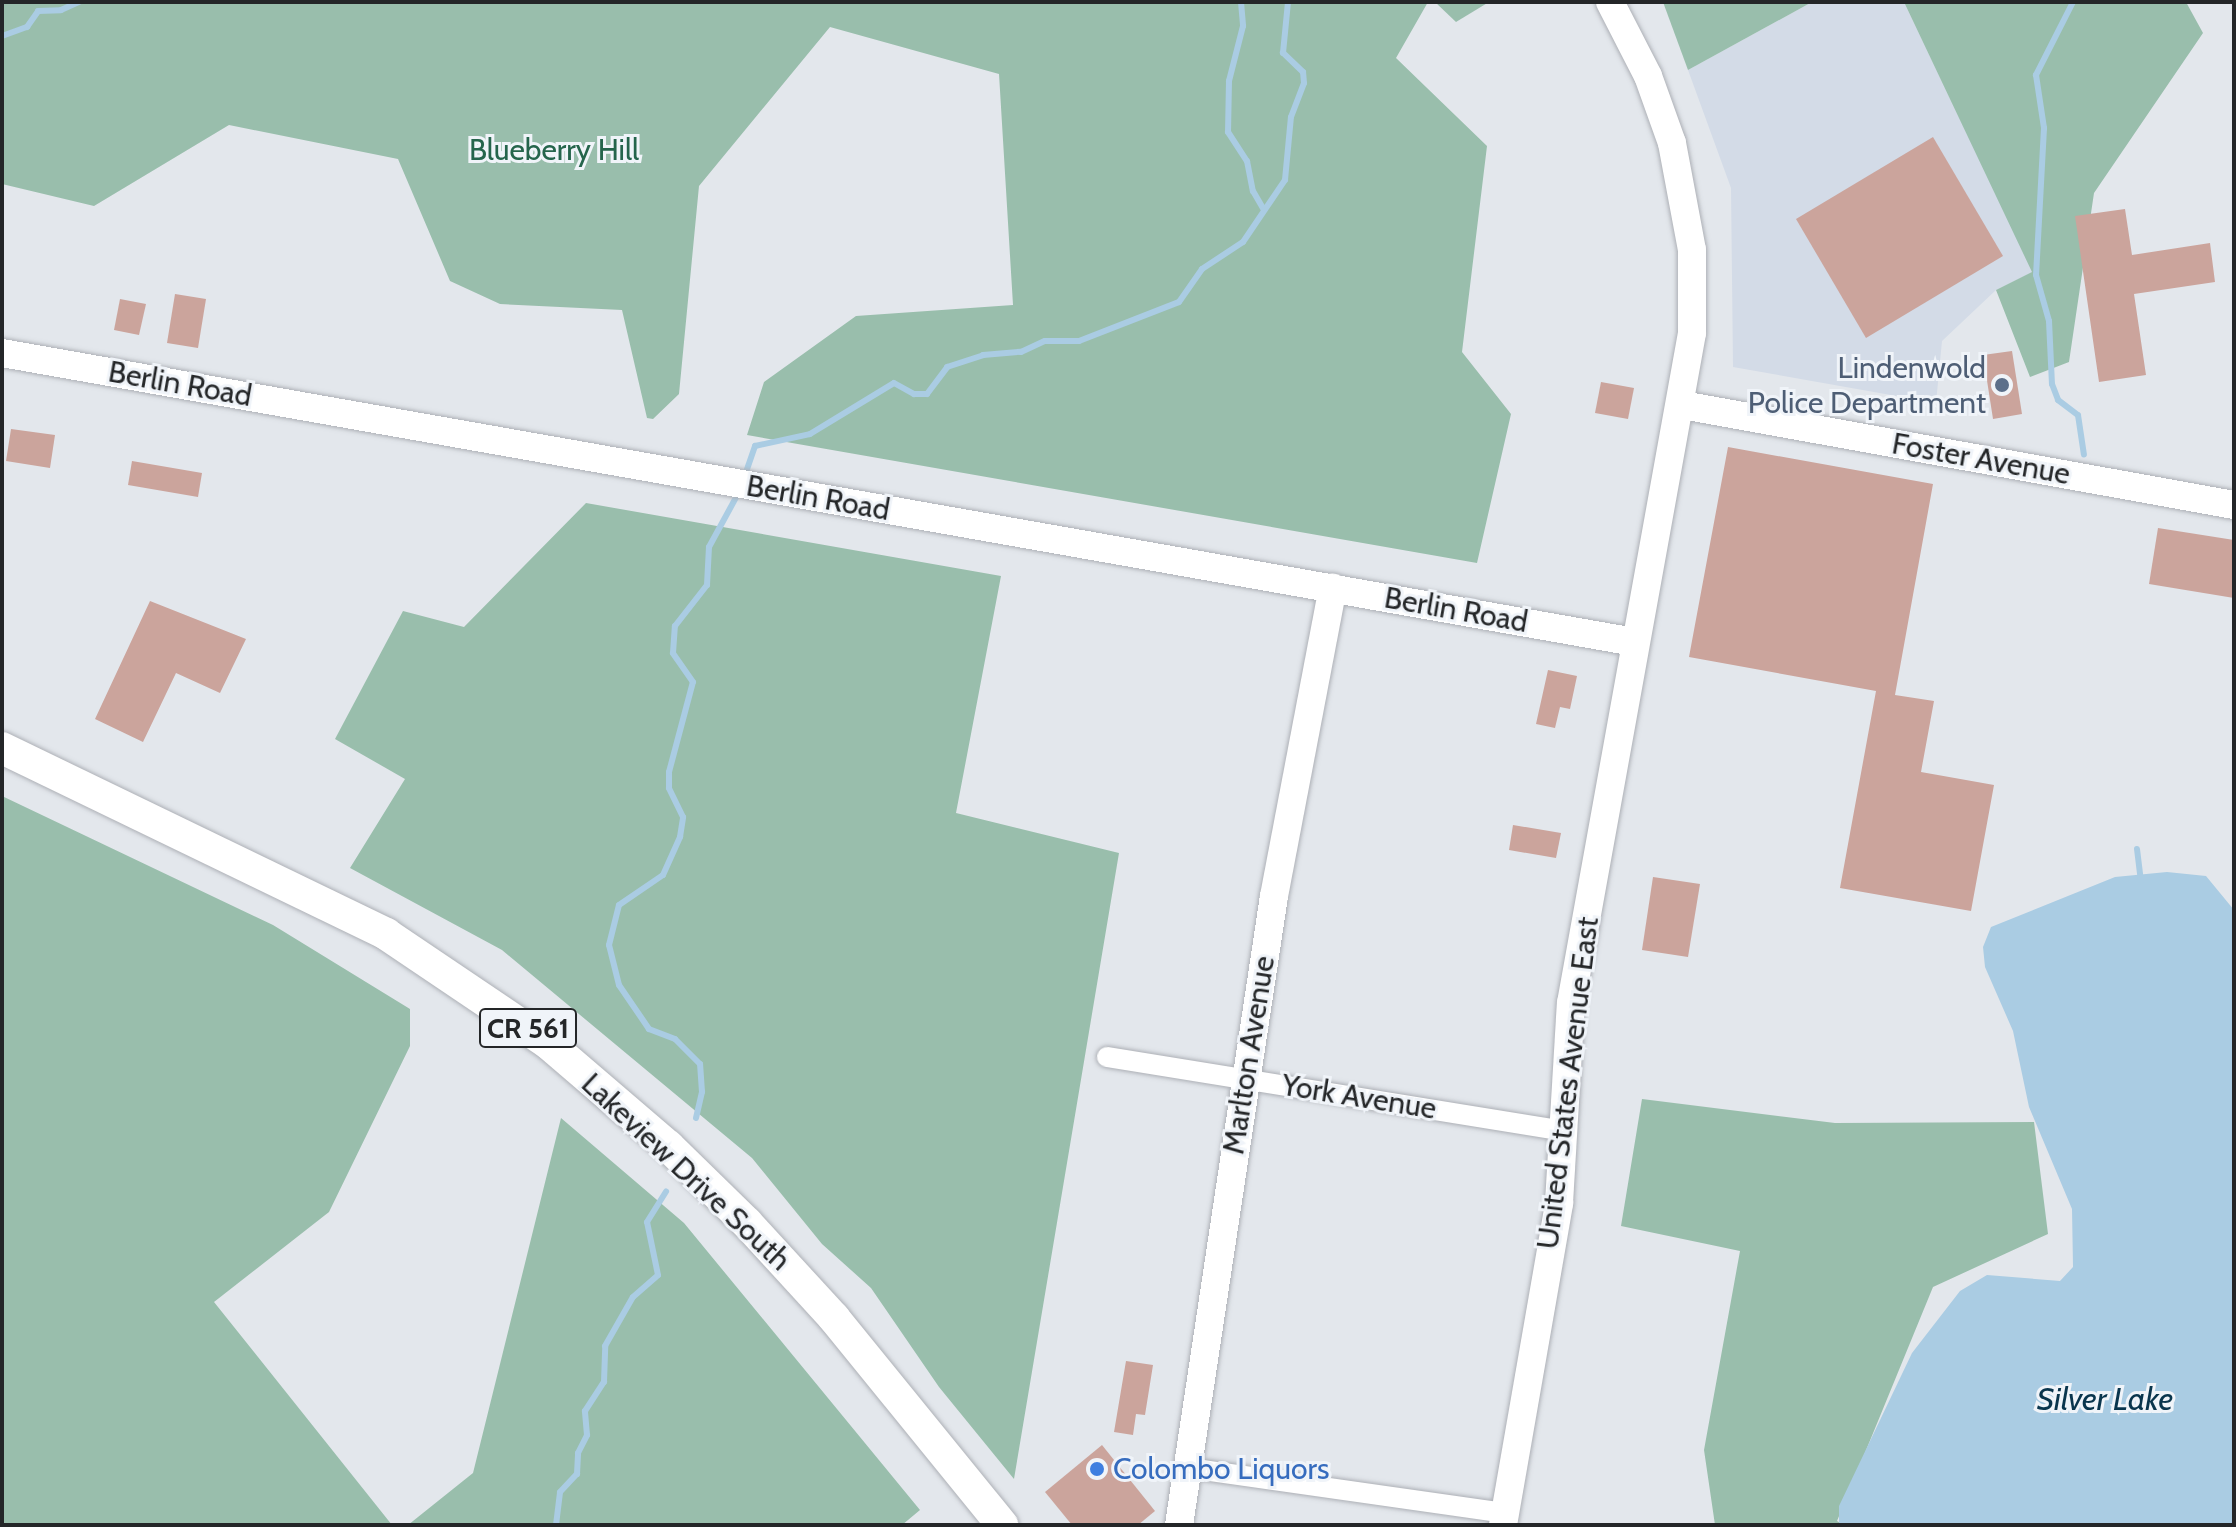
<!DOCTYPE html>
<style>
body{margin:0}
#map{position:relative;width:2236px;height:1527px;overflow:hidden;background:#e3e7ec;font-family:Cabin,sans-serif}
div>[style]{position:absolute}
.built>*{inset:0;background:#d3dbe7}
.green>*{inset:0;background:#99beac}
.water>*{inset:0;background:#aacce3}
.stream>*{height:6px;margin:-3px;padding:0 3px;transform-origin:3px;border-radius:3px;background:#aacce3}
.building>*{inset:0;background:#cba49c}
.roads{filter:drop-shadow(0 0 2px #adb0b6) drop-shadow(0 0 2px #adb0b6)}
.street>*{height:20px;margin:-10px;padding:0 10px;transform-origin:10px;border-radius:10px;background:#fff}
.secondary>*{height:28px;margin:-14px;padding:0 14px;transform-origin:14px;border-radius:14px;background:#fff}
.primary>*{height:32px;margin:-16px;padding:0 16px;transform-origin:16px;border-radius:16px;background:#fff}
.dots>*{width:22px;height:22px;translate:-50% -50%;box-sizing:border-box;border:4px solid #f0f4f9;border-radius:50%}
span{translate:-50% -50%;white-space:nowrap;text-align:center;line-height:1.15;-webkit-text-stroke:6px #f0f4f9;paint-order:stroke}
.shield-label span{padding:2px 6px;background:#f0f4f9;border:2px solid;border-radius:6px;-webkit-text-stroke-width:0}
.shield-label{font-size:28px;color:#242628;font-weight:700}
.park-label{font-size:30px;color:#25654c}
.service-label{font-size:30px;color:#4e5e75}
.right{translate:-100% -50%;text-align:right}
.street-label{font-size:30px;color:#242628}
.shop-label{font-size:30px;color:#366cbe}
.left{translate:0 -50%;text-align:left}
.water-label{font-size:32px;color:#09354d;font-style:italic}
.frame{position:absolute;inset:0;border:4px solid #242628;pointer-events:none}
</style>
<div id="map">
<div class="built">
<div style="clip-path:polygon(1812px 2px,1904px 2px,2033px 272px,1996px 290px,1942px 341px,1936px 403px,1733px 367px,1731px 188px,1688px 70px)"></div>
</div>
<div class="green">
<div style="clip-path:polygon(2px 2px,1428px 2px,1396px 58px,1487px 146px,1462px 352px,1511px 414px,1477px 563px,747px 435px,764px 382px,856px 316px,1013px 305px,999px 74px,830px 27px,699px 186px,679px 394px,653px 419px,647px 418px,622px 310px,500px 304px,450px 281px,398px 159px,229px 125px,94px 206px,2px 184px)"></div>
<div style="clip-path:polygon(1435px 2px,1489px 2px,1456px 22px)"></div>
<div style="clip-path:polygon(1663px 2px,1812px 2px,1688px 70px)"></div>
<div style="clip-path:polygon(1904px 2px,2186px 2px,2203px 33px,2094px 193px,2069px 362px,2030px 377px,1996px 290px,2032px 272px)"></div>
<div style="clip-path:polygon(586px 503px,1001px 576px,956px 813px,1119px 853px,1014px 1479px,939px 1387px,871px 1288px,822px 1244px,752px 1158px,502px 950px,350px 868px,405px 779px,335px 739px,403px 611px,464px 627px)"></div>
<div style="clip-path:polygon(2px 796px,273px 925px,410px 1009px,410px 1046px,329px 1212px,214px 1302px,392px 1525px,2px 1525px)"></div>
<div style="clip-path:polygon(1642px 1099px,1835px 1123px,2034px 1122px,2048px 1234px,1933px 1287px,1837px 1521px,1844px 1525px,1715px 1525px,1704px 1450px,1740px 1251px,1621px 1226px)"></div>
<div style="clip-path:polygon(561px 1118px,684px 1223px,920px 1510px,902px 1525px,408px 1525px,473px 1473px)"></div>
</div>
<div class="water">
<div style="clip-path:polygon(2167px 872px,2206px 876px,2234px 910px,2234px 1525px,1839px 1525px,1839px 1506px,1912px 1353px,1960px 1291px,1987px 1275px,2060px 1281px,2073px 1267px,2072px 1209px,2029px 1107px,2013px 1031px,1985px 967px,1983px 947px,1991px 927px,2115px 877px)"></div>
</div>
<div class="stream">
<div style="left:1241px;top:2px;width:24px;rotate:85deg"></div>
<div style="left:1243px;top:26px;width:57px;rotate:104.3deg"></div>
<div style="left:1229px;top:81px;width:51px;rotate:91.1deg"></div>
<div style="left:1228px;top:132px;width:35px;rotate:57deg"></div>
<div style="left:1247px;top:161px;width:31px;rotate:79deg"></div>
<div style="left:1253px;top:191px;width:20px;rotate:60deg"></div>
<div style="left:2073px;top:2px;width:82px;rotate:116.9deg"></div>
<div style="left:2036px;top:75px;width:54px;rotate:81.4deg"></div>
<div style="left:2044px;top:128px;width:147px;rotate:93.1deg"></div>
<div style="left:2036px;top:275px;width:48px;rotate:74.2deg"></div>
<div style="left:2049px;top:321px;width:63px;rotate:87.3deg"></div>
<div style="left:2052px;top:384px;width:17px;rotate:69deg"></div>
<div style="left:2058px;top:400px;width:25px;rotate:37deg"></div>
<div style="left:2078px;top:415px;width:40px;rotate:81.5deg"></div>
<div style="left:2px;top:36px;width:27px;rotate:-20deg"></div>
<div style="left:27px;top:27px;width:19px;rotate:-55deg"></div>
<div style="left:38px;top:11px;width:23px;rotate:-2deg"></div>
<div style="left:61px;top:10px;width:20px;rotate:-24deg"></div>
<div style="left:744px;top:478px;width:34px;rotate:-71deg"></div>
<div style="left:755px;top:446px;width:56px;rotate:-12.3deg"></div>
<div style="left:810px;top:434px;width:98px;rotate:-31.3deg"></div>
<div style="left:894px;top:383px;width:23px;rotate:29deg"></div>
<div style="left:914px;top:394px;width:13px"></div>
<div style="left:927px;top:394px;width:34px;rotate:-53deg"></div>
<div style="left:947px;top:367px;width:38px;rotate:-18deg"></div>
<div style="left:983px;top:355px;width:38px;rotate:-5deg"></div>
<div style="left:1021px;top:352px;width:26px;rotate:-25deg"></div>
<div style="left:1045px;top:341px;width:34px"></div>
<div style="left:1079px;top:341px;width:107px;rotate:-21.3deg"></div>
<div style="left:1179px;top:302px;width:40px;rotate:-55.1deg"></div>
<div style="left:1202px;top:269px;width:49px;rotate:-33.4deg"></div>
<div style="left:1243px;top:242px;width:75px;rotate:-55.9deg"></div>
<div style="left:1285px;top:180px;width:63px;rotate:-84.6deg"></div>
<div style="left:1291px;top:117px;width:36px;rotate:-69deg"></div>
<div style="left:1304px;top:83px;width:11px;rotate:-95deg"></div>
<div style="left:1303px;top:72px;width:28px;rotate:-136deg"></div>
<div style="left:1283px;top:53px;width:51px;rotate:-84.4deg"></div>
<div style="left:2137px;top:849px;width:32px;rotate:83deg"></div>
<div style="left:696px;top:1118px;width:27px;rotate:-77deg"></div>
<div style="left:702px;top:1092px;width:28px;rotate:-94deg"></div>
<div style="left:700px;top:1064px;width:35px;rotate:-135deg"></div>
<div style="left:675px;top:1039px;width:28px;rotate:-159deg"></div>
<div style="left:649px;top:1029px;width:53px;rotate:-124.3deg"></div>
<div style="left:619px;top:985px;width:41px;rotate:-104deg"></div>
<div style="left:609px;top:945px;width:41px;rotate:-76deg"></div>
<div style="left:619px;top:905px;width:53px;rotate:-34.3deg"></div>
<div style="left:663px;top:875px;width:42px;rotate:-65.9deg"></div>
<div style="left:680px;top:837px;width:20px;rotate:-81deg"></div>
<div style="left:683px;top:817px;width:32px;rotate:-116deg"></div>
<div style="left:669px;top:788px;width:16px;rotate:-90deg"></div>
<div style="left:669px;top:772px;width:93px;rotate:-75.1deg"></div>
<div style="left:693px;top:682px;width:35px;rotate:-125deg"></div>
<div style="left:673px;top:653px;width:27px;rotate:-86deg"></div>
<div style="left:675px;top:626px;width:52px;rotate:-52deg"></div>
<div style="left:707px;top:585px;width:38px;rotate:-87deg"></div>
<div style="left:709px;top:547px;width:63px;rotate:-61.4deg"></div>
<div style="left:556px;top:1525px;width:33px;rotate:-83deg"></div>
<div style="left:560px;top:1492px;width:25px;rotate:-47deg"></div>
<div style="left:577px;top:1474px;width:21px;rotate:-87deg"></div>
<div style="left:578px;top:1453px;width:20px;rotate:-63deg"></div>
<div style="left:587px;top:1435px;width:24px;rotate:-95deg"></div>
<div style="left:585px;top:1411px;width:35px;rotate:-57deg"></div>
<div style="left:604px;top:1382px;width:36px;rotate:-88deg"></div>
<div style="left:605px;top:1346px;width:56px;rotate:-60.3deg"></div>
<div style="left:633px;top:1297px;width:33px;rotate:-41deg"></div>
<div style="left:658px;top:1275px;width:54px;rotate:-101.7deg"></div>
<div style="left:647px;top:1222px;width:36px;rotate:-58deg"></div>
</div>
<div class="building">
<div style="clip-path:polygon(1933px 137px,2003px 256px,1866px 338px,1796px 219px)"></div>
<div style="clip-path:polygon(2125px 209px,2132px 255px,2210px 243px,2215px 282px,2134px 294px,2146px 375px,2099px 382px,2075px 216px)"></div>
<div style="clip-path:polygon(175px 294px,206px 299px,198px 348px,167px 343px)"></div>
<div style="clip-path:polygon(120px 299px,146px 304px,139px 335px,114px 330px)"></div>
<div style="clip-path:polygon(2012px 351px,2022px 414px,1993px 419px,1983px 355px)"></div>
<div style="clip-path:polygon(1601px 382px,1634px 388px,1628px 419px,1595px 413px)"></div>
<div style="clip-path:polygon(11px 429px,55px 435px,50px 468px,6px 461px)"></div>
<div style="clip-path:polygon(1728px 447px,1933px 484px,1895px 695px,1934px 701px,1921px 772px,1994px 785px,1971px 911px,1840px 888px,1876px 691px,1689px 657px)"></div>
<div style="clip-path:polygon(132px 461px,202px 473px,198px 497px,128px 485px)"></div>
<div style="clip-path:polygon(2158px 528px,2234px 540px,2234px 598px,2149px 584px)"></div>
<div style="clip-path:polygon(150px 601px,246px 639px,220px 693px,176px 673px,143px 742px,95px 719px)"></div>
<div style="clip-path:polygon(1548px 670px,1577px 676px,1570px 709px,1560px 707px,1555px 728px,1536px 724px)"></div>
<div style="clip-path:polygon(1513px 825px,1561px 833px,1556px 858px,1509px 850px)"></div>
<div style="clip-path:polygon(1653px 877px,1700px 884px,1688px 957px,1642px 950px)"></div>
<div style="clip-path:polygon(1126px 1361px,1153px 1365px,1145px 1415px,1136px 1414px,1133px 1435px,1114px 1432px)"></div>
<div style="clip-path:polygon(1102px 1445px,1155px 1511px,1138px 1525px,1072px 1525px,1045px 1492px)"></div>
</div>
<div class="roads">
<div class="street">
<div style="left:1107px;top:1057px;width:462px;rotate:9.2deg"></div>
<div style="left:1189px;top:1468px;width:319px;rotate:8.1deg"></div>
</div>
<div class="secondary">
<div style="left:2px;top:353px;width:1657px;rotate:10.04deg"></div>
<div style="left:1682px;top:405px;width:561px;rotate:10.27deg"></div>
<div style="left:1179px;top:1525px;width:636px;rotate:-81.41deg"></div>
<div style="left:1274px;top:896px;width:314px;rotate:-79.2deg"></div>
<div style="left:1503px;top:1525px;width:327px;rotate:-80.1deg"></div>
<div style="left:1559px;top:1203px;width:200px;rotate:-86.6deg"></div>
<div style="left:1571px;top:1003px;width:681px;rotate:-79.76deg"></div>
<div style="left:1692px;top:333px;width:83px;rotate:-90deg"></div>
<div style="left:1692px;top:250px;width:109px;rotate:-100.6deg"></div>
<div style="left:1672px;top:143px;width:71px;rotate:-109.7deg"></div>
<div style="left:1648px;top:76px;width:83px;rotate:-117.2deg"></div>
</div>
<div class="primary">
<div style="left:2px;top:748px;width:427px;rotate:25.8deg"></div>
<div style="left:386px;top:934px;width:197px;rotate:34deg"></div>
<div style="left:549px;top:1044px;width:157px;rotate:40.6deg"></div>
<div style="left:668px;top:1146px;width:110px;rotate:44.3deg"></div>
<div style="left:747px;top:1223px;width:129px;rotate:47.5deg"></div>
<div style="left:834px;top:1318px;width:267px;rotate:50.9deg"></div>
</div>
</div>
<div class="dots">
<div style="left:2002px;top:385px;background:#5c6f8a"></div>
<div style="left:1097px;top:1469px;background:#3f7fe0"></div>
</div>
<div class="shield-label">
<span style="left:528px;top:1028px">CR 561</span>
</div>
<div class="park-label">
<span style="left:554px;top:150px">Blueberry Hill</span>
</div>
<div class="service-label">
<span class="right" style="left:1986px;top:385px">Lindenwold<br>Police Department</span>
</div>
<div class="street-label">
<span style="left:180px;top:384px;rotate:10deg">Berlin Road</span>
<span style="left:1981px;top:459px;rotate:10deg">Foster Avenue</span>
<span style="left:818px;top:498px;rotate:10deg">Berlin Road</span>
<span style="left:1456px;top:610px;rotate:10deg">Berlin Road</span>
<span style="left:1249px;top:1055px;rotate:-81deg">Marlton Avenue</span>
<span style="left:1568px;top:1083px;rotate:-83deg">United States Avenue East</span>
<span style="left:1359px;top:1097px;rotate:9deg">York Avenue</span>
<span style="left:686px;top:1172px;rotate:43deg">Lakeview Drive South</span>
</div>
<div class="shop-label">
<span class="left" style="left:1113px;top:1469px">Colombo Liquors</span>
</div>
<div class="water-label">
<span style="left:2105px;top:1399px">Silver Lake</span>
</div>
<div class="frame"></div>
</div>
